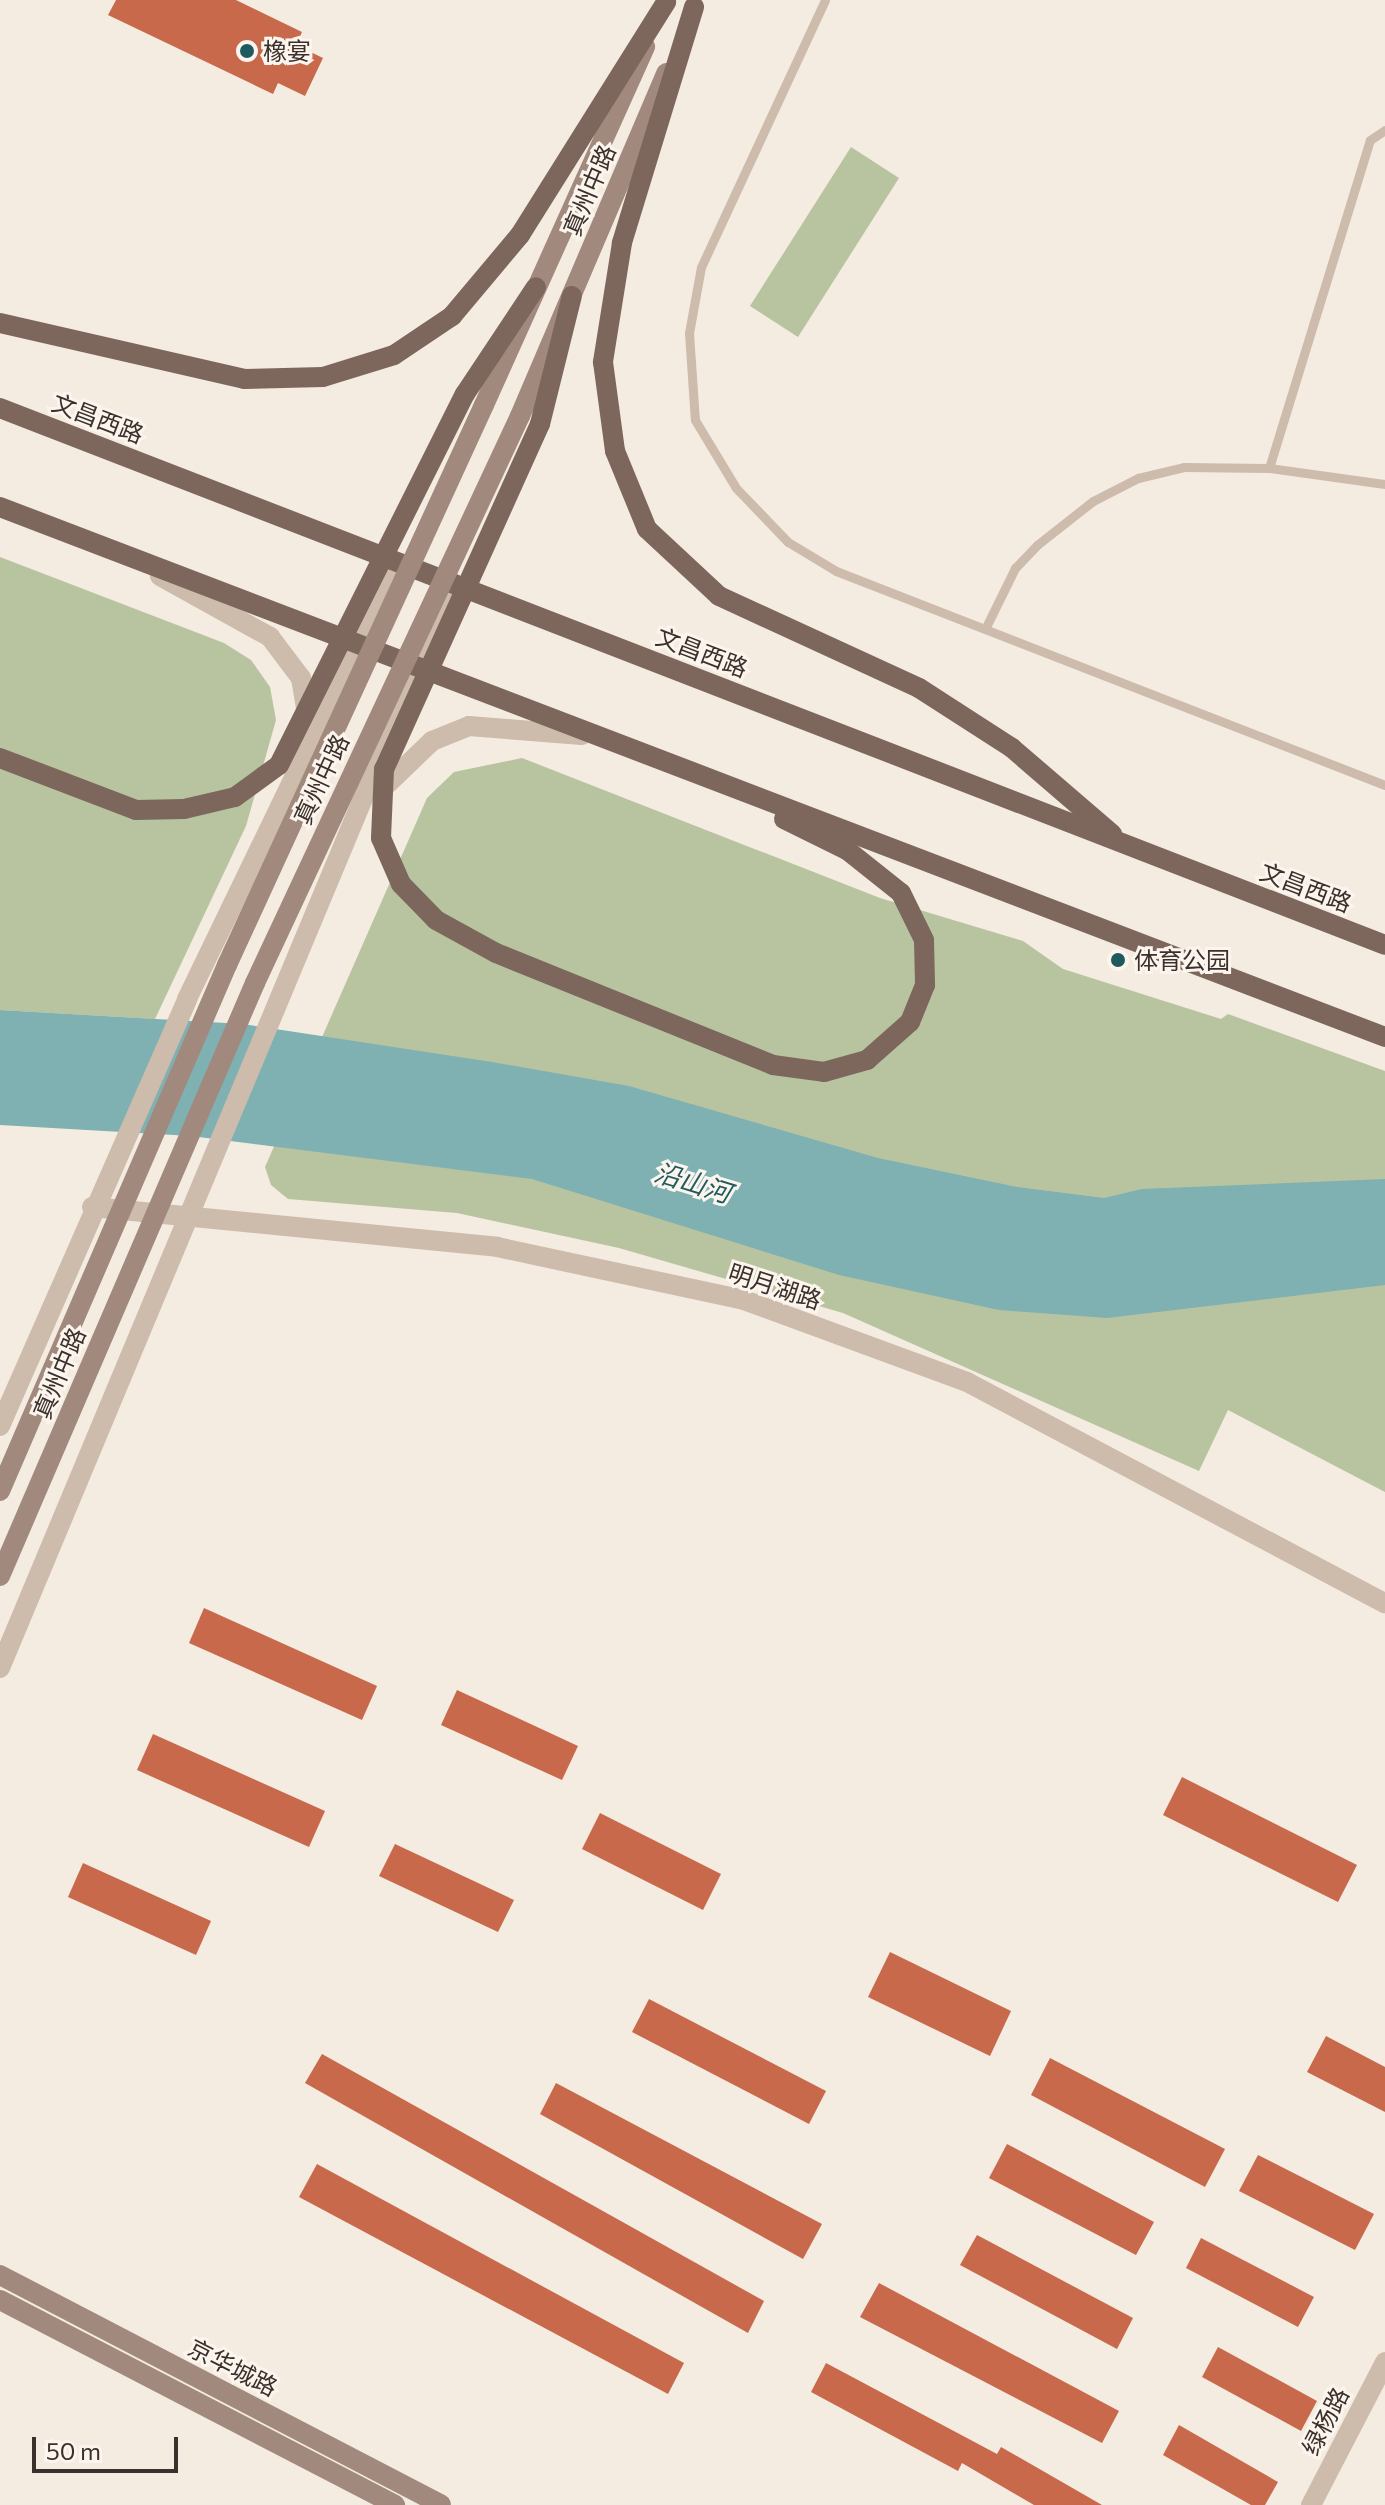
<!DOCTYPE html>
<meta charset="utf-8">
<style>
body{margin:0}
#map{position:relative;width:1385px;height:2505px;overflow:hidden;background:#f4ebe1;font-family:Commissioner,"Noto Sans SC",sans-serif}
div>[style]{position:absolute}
.green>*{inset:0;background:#b8c4a0}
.water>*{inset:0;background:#7fb0b2}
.building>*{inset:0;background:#c8694b}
.service>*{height:9px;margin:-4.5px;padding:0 4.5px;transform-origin:4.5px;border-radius:4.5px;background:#cdbbac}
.tertiary>*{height:20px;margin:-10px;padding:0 10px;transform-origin:10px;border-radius:10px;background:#cdbbac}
.secondary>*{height:20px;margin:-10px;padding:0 10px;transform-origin:10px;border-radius:10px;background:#a18a7d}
.primary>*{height:20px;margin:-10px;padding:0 10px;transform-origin:10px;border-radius:10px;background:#7d675c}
.secondary-bridge>*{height:20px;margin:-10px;padding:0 10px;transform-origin:10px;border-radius:10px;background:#a18a7d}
.primary-bridge>*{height:20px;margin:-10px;padding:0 10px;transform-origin:10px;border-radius:10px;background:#7d675c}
.dots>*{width:22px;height:22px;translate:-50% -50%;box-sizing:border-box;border:4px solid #fbf5ee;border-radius:50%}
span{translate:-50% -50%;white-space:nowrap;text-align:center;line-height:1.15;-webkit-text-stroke:6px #fbf5ee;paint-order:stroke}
.poi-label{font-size:24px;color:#3b302b}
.left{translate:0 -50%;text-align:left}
.street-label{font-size:24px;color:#3b302b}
.water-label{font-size:26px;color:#1f5a5e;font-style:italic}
.scale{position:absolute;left:32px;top:2437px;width:146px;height:36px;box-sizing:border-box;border:4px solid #3b302b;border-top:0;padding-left:10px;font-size:24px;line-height:28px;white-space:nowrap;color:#3b302b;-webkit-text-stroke:6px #fbf5ee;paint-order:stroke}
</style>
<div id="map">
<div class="green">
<div style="clip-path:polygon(851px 147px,899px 178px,798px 337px,750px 306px)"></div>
<div style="clip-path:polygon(0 557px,224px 643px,251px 660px,270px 687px,276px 720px,246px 826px,155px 1019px,0 1010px)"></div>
<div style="clip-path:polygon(522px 758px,880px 898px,1023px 941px,1063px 969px,1221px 1019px,1228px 1014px,1385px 1071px,1385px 1492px,1228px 1410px,1199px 1471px,843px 1313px,619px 1248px,457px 1213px,288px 1199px,271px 1185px,265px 1167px,427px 798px,454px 772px)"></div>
</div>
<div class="water">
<div style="clip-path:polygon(0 1010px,243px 1024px,492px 1062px,629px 1086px,878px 1158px,1017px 1187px,1104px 1198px,1142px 1189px,1385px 1179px,1385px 1285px,1107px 1318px,999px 1310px,839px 1275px,532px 1179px,191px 1136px,0 1125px)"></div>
</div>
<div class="building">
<div style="clip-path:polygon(116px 0,236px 0,302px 32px,296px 45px,323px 58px,305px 96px,278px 83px,273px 94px,108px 15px)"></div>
<div style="clip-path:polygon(204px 1608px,377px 1686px,362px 1720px,189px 1643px)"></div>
<div style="clip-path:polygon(457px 1690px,578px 1746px,562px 1780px,441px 1725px)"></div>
<div style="clip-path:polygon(153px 1734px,325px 1811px,309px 1847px,137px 1770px)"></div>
<div style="clip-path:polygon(1182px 1777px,1357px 1865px,1338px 1902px,1163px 1815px)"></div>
<div style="clip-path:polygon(600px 1813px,721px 1874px,703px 1910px,582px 1849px)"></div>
<div style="clip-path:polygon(395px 1844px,514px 1900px,498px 1932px,379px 1876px)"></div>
<div style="clip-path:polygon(83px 1863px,211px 1921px,196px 1955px,68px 1897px)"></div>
<div style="clip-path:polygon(890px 1952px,1011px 2011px,990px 2056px,868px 1997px)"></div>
<div style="clip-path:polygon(649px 1999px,826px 2091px,809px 2124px,632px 2032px)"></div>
<div style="clip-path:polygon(1326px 2036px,1385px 2067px,1385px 2112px,1307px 2072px)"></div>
<div style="clip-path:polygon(322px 2054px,764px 2301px,748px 2333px,305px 2083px)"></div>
<div style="clip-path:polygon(1050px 2058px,1225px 2149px,1205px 2187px,1031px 2095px)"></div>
<div style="clip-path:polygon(556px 2083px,822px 2224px,803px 2259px,540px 2114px)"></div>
<div style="clip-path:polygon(1007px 2144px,1154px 2222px,1136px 2255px,989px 2178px)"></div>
<div style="clip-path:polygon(1258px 2155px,1374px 2214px,1355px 2250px,1239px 2191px)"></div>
<div style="clip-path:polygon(317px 2164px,684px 2363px,668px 2394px,299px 2197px)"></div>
<div style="clip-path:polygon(977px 2235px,1133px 2318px,1117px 2349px,960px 2265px)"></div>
<div style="clip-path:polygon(1201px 2238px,1314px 2297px,1298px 2327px,1186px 2268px)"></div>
<div style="clip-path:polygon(879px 2283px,1119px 2411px,1102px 2443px,860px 2317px)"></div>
<div style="clip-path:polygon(1218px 2347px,1317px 2401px,1301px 2431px,1202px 2377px)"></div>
<div style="clip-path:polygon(826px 2363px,997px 2454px,1001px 2447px,1102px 2505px,1034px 2505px,962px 2463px,958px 2471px,811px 2392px)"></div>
<div style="clip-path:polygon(1179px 2425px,1278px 2482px,1265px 2505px,1251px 2505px,1163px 2455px)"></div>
</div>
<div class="service">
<div style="left:825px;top:0;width:294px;rotate:114.9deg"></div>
<div style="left:701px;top:267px;width:67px;rotate:100.3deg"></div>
<div style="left:689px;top:333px;width:87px;rotate:86.1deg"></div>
<div style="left:695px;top:420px;width:79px;rotate:58.9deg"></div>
<div style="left:736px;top:488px;width:75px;rotate:46.1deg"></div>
<div style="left:788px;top:542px;width:56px;rotate:31.1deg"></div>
<div style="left:836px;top:571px;width:589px;rotate:21.3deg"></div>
<div style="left:1269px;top:468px;width:343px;rotate:-72.9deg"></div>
<div style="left:1370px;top:140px;width:18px;rotate:-34deg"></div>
<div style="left:986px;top:627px;width:66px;rotate:-63.8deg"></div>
<div style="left:1015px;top:568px;width:32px;rotate:-46deg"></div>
<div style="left:1037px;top:545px;width:71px;rotate:-38.2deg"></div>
<div style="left:1093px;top:501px;width:51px;rotate:-27.1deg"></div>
<div style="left:1138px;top:478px;width:47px;rotate:-13.4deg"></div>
<div style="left:1184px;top:467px;width:85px;rotate:0.7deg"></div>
<div style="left:1269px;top:468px;width:117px;rotate:7.9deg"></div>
</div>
<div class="tertiary">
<div style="left:160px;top:576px;width:126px;rotate:29deg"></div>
<div style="left:270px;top:637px;width:51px;rotate:52.9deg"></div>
<div style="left:301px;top:678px;width:43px;rotate:80.5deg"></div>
<div style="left:379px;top:792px;width:74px;rotate:-43.9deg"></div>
<div style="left:432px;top:741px;width:40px;rotate:-22deg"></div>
<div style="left:469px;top:726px;width:113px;rotate:4.6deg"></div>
<div style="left:92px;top:1207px;width:407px;rotate:5.6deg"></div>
<div style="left:497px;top:1247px;width:253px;rotate:12.1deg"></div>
<div style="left:744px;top:1300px;width:238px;rotate:20.2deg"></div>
<div style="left:967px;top:1382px;width:473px;rotate:27.9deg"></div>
<div style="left:0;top:1426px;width:466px;rotate:-66.3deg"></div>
<div style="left:187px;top:999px;width:484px;rotate:-64.2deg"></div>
<div style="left:0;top:1668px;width:1176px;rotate:-67.34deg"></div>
<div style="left:1311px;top:2505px;width:161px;rotate:-62.6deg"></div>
</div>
<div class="secondary">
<div style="left:484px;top:405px;width:393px;rotate:-65.8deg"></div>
<div style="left:520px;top:416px;width:373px;rotate:-66.9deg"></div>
<div style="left:0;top:2275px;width:497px;rotate:27.5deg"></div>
<div style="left:0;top:2300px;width:445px;rotate:27.4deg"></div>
</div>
<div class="primary">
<div style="left:694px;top:7px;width:247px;rotate:107deg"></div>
<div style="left:622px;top:243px;width:121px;rotate:99.1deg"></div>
<div style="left:603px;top:362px;width:90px;rotate:82.3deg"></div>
<div style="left:615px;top:451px;width:84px;rotate:67.7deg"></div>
<div style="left:647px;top:529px;width:98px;rotate:42.9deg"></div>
<div style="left:719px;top:596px;width:220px;rotate:24.7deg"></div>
<div style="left:919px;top:688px;width:111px;rotate:32.8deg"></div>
<div style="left:1012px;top:748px;width:132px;rotate:40.7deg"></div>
<div style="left:0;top:323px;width:250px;rotate:12.9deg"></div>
<div style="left:244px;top:379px;width:79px;rotate:-1.5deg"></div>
<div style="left:323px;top:377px;width:74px;rotate:-17.2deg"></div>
<div style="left:394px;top:355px;width:70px;rotate:-33.9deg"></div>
<div style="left:452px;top:316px;width:106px;rotate:-50deg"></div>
<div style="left:520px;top:235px;width:275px;rotate:-57.9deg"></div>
<div style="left:465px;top:394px;width:128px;rotate:-56.4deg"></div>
<div style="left:0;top:408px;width:1485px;rotate:21.19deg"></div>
<div style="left:540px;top:424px;width:132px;rotate:-76deg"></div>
<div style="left:0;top:507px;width:1483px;rotate:20.94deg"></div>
<div style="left:784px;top:819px;width:70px;rotate:26.2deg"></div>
<div style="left:847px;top:850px;width:69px;rotate:38.5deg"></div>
<div style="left:901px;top:893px;width:52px;rotate:63.9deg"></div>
<div style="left:924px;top:940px;width:45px;rotate:88.7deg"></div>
<div style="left:925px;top:985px;width:40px;rotate:112deg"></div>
<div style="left:910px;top:1022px;width:57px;rotate:138.5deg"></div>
</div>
<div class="secondary-bridge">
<div style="left:0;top:1491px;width:573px;rotate:-66.66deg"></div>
<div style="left:227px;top:965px;width:616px;rotate:-65.35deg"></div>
<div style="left:0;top:1576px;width:646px;rotate:-66.73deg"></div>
<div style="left:255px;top:983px;width:626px;rotate:-64.95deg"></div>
</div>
<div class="primary-bridge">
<div style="left:540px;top:424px;width:379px;rotate:114.3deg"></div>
<div style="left:384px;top:769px;width:69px;rotate:92.5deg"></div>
<div style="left:381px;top:838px;width:50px;rotate:66.5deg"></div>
<div style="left:401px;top:884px;width:50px;rotate:45.8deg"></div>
<div style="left:436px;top:920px;width:68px;rotate:28.8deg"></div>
<div style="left:496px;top:953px;width:299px;rotate:22deg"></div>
<div style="left:773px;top:1065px;width:51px;rotate:7.8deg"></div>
<div style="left:824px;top:1072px;width:45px;rotate:-15.6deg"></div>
<div style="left:0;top:758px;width:146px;rotate:20.9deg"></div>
<div style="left:136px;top:810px;width:48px;rotate:-1.2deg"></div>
<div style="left:184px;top:809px;width:52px;rotate:-13.2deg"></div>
<div style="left:235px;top:797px;width:54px;rotate:-36deg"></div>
<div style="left:279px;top:765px;width:415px;rotate:-63.4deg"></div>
</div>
<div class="dots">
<div style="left:247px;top:51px;background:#1f5a5e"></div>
<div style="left:1118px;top:960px;background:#1f5a5e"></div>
</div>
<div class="poi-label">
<span class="left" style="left:263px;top:51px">橡宴</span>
<span class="left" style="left:1134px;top:960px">体育公园</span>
</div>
<div class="street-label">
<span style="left:589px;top:190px;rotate:-67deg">真州中路</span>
<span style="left:98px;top:418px;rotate:21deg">文昌西路</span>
<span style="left:702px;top:652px;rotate:21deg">文昌西路</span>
<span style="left:321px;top:779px;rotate:-65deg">真州中路</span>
<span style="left:1306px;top:887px;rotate:21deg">文昌西路</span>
<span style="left:775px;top:1286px;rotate:18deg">明月湖路</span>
<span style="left:59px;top:1373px;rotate:-67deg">真州中路</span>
<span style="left:233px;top:2367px;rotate:27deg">京华城路</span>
<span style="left:1325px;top:2421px;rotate:-63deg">绿杨路</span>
</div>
<div class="water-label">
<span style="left:693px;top:1182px;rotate:17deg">沿山河</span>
</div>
<div class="scale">50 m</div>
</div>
